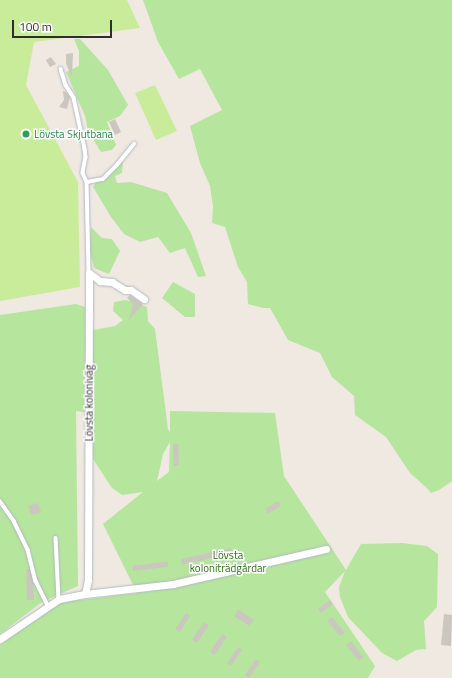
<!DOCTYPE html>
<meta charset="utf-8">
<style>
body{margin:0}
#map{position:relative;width:452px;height:678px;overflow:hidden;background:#efe9e1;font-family:"Titillium Web",sans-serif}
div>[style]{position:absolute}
.green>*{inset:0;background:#b6e59e}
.pitch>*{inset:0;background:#c9ec9a}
.building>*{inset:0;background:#cbc7bf}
.roads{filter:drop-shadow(0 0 1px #b4b7c1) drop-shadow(0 0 1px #b4b7c1)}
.service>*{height:3.5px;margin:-1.75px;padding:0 1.75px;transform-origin:1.75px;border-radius:1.75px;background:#fff}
.minor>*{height:7px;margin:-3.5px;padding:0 3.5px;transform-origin:3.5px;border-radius:3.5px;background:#fff}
.dots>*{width:11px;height:11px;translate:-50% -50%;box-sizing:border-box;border:2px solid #fff;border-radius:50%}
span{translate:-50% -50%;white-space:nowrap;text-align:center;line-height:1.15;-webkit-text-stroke:3px #fff;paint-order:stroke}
.leisure-label{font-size:11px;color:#27864d}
.left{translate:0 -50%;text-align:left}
.street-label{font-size:11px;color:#2e2e2e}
.park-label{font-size:11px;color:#2c6e1b}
.scale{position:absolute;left:12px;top:20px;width:100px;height:18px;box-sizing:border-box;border:2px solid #2e2e2e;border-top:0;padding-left:5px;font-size:12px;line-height:14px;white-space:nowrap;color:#2e2e2e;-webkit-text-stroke:3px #fff;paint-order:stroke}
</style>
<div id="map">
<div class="green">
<div style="clip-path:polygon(143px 0,452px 0,452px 481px,439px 490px,431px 493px,428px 489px,410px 473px,386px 437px,355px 415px,354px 396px,332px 377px,320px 353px,288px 340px,270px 308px,263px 308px,248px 304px,247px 282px,238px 267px,225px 227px,212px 223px,213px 206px,210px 186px,200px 163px,190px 126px,222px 110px,200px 69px,179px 79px,158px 42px)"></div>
<div style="clip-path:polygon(74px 39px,80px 39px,108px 70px,128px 105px,120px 116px,107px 122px,116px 145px,112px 150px,101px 152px,88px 131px,85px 116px,66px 72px,79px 66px,79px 51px)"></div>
<div style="clip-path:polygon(123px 161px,122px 173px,115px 176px,117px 183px,131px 182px,167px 193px,191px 233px,206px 276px,198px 277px,185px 248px,170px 253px,158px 237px,140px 242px,124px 234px,111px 217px,93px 187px,99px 178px,111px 175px,115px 165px)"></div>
<div style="clip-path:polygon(91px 227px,102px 238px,112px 239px,120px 251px,109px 274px,94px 268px,90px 252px)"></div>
<div style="clip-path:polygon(173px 282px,195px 294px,195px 317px,185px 317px,162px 298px)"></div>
<div style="clip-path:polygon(evenodd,126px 300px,147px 307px,148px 321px,155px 329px,168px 429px,170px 432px,170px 411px,275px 413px,284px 476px,346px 570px,361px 544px,402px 543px,427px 546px,438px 554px,437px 607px,424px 621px,426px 649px,416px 650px,397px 661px,382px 653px,348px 617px,340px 597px,339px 587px,345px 571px,325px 592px,375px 666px,368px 678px,0 678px,0 645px,43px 613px,63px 602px,137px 593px,103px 524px,143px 492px,122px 495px,112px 488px,93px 459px,90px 355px,85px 349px,84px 412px,76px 411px,78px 586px,42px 602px,0 634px,0 315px,76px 304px,85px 307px,85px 338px,94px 330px,115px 326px,123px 320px,113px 311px,114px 302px,126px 300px,170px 442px,169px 472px,157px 481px,163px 454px,170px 442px)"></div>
</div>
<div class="pitch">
<div style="clip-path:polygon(0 0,127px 0,140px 28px,34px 42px,26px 85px,78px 182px,80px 287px,0 301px)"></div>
<div style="clip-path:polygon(155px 85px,177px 131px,156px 140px,135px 93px)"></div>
</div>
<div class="building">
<div style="clip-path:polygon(73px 53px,72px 76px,71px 76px,66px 63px,66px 54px)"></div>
<div style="clip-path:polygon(51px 57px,56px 64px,50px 67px,46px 60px)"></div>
<div style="clip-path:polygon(63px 91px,66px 92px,70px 97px,67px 109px,59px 107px,64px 100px)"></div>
<div style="clip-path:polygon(115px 119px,121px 132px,115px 135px,109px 122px)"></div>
<div style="clip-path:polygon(130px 295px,143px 304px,129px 320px,133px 304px,127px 298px)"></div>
<div style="clip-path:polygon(173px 444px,178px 444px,179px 465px,174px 466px)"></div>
<div style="clip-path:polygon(278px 501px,281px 506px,268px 514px,265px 509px)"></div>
<div style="clip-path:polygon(38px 503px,41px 512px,31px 515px,28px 506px)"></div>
<div style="clip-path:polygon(231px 548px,232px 553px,182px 565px,181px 559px)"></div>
<div style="clip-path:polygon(162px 562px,168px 562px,168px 567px,133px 571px,133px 566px)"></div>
<div style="clip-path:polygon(26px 569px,30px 569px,33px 581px,34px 600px,27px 600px)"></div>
<div style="clip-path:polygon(330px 600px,333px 604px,321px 613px,318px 609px)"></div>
<div style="clip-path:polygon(238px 609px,254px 620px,249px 626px,234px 616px)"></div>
<div style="clip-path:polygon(186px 613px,190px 616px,180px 632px,175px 629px)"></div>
<div style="clip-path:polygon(444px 614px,452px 615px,451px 646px,441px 645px)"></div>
<div style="clip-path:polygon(332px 617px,345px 633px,340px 636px,327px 621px)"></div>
<div style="clip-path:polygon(204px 622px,209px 625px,197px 643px,192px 640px)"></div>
<div style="clip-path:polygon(222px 634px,227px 637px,215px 655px,210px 652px)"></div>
<div style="clip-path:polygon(351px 641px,363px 657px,359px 661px,346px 645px)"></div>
<div style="clip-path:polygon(238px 647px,242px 650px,231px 666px,227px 663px)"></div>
<div style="clip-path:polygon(256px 659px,260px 662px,249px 678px,245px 675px)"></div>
</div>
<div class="roads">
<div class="service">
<div style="left:61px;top:69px;width:17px;rotate:73deg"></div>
<div style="left:66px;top:85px;width:15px;rotate:58deg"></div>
<div style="left:74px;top:98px;width:52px;rotate:77.8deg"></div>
<div style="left:85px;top:149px;width:8px;rotate:83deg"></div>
<div style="left:86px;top:157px;width:16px;rotate:101deg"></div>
<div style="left:83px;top:173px;width:10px;rotate:66deg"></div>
<div style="left:87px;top:182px;width:91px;rotate:88.7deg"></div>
<div style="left:87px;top:182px;width:16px;rotate:-11deg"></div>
<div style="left:103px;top:179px;width:20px;rotate:-45deg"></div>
<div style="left:117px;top:165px;width:27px;rotate:-51deg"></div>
<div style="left:0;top:501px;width:24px;rotate:55deg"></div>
<div style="left:14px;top:521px;width:32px;rotate:64deg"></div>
<div style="left:28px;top:550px;width:32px;rotate:76deg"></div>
<div style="left:36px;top:581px;width:28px;rotate:64deg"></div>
<div style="left:56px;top:538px;width:61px;rotate:87.2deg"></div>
</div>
<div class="minor">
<div style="left:85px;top:594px;width:14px;rotate:-78deg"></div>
<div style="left:88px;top:580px;width:307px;rotate:-89.8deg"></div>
<div style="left:89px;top:273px;width:14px;rotate:36deg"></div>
<div style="left:100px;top:281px;width:12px;rotate:5deg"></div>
<div style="left:112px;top:282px;width:15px;rotate:32deg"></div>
<div style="left:125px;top:290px;width:6px"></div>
<div style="left:131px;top:290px;width:16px;rotate:35deg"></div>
<div style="left:0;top:639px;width:71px;rotate:-34.1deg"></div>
<div style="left:59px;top:599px;width:26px;rotate:-11deg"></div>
<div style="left:85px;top:594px;width:89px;rotate:-6.5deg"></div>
<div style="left:173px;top:584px;width:157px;rotate:-12.9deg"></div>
</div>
</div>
<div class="dots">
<div style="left:26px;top:134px;background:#2e9e5b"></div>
</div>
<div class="leisure-label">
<span class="left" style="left:34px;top:134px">Lövsta Skjutbana</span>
</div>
<div class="street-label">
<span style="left:89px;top:403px;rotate:-90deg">Lövsta koloniväg</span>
</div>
<div class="park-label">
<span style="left:228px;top:562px">Lövsta<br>koloniträdgårdar</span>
</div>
<div class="scale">100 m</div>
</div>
